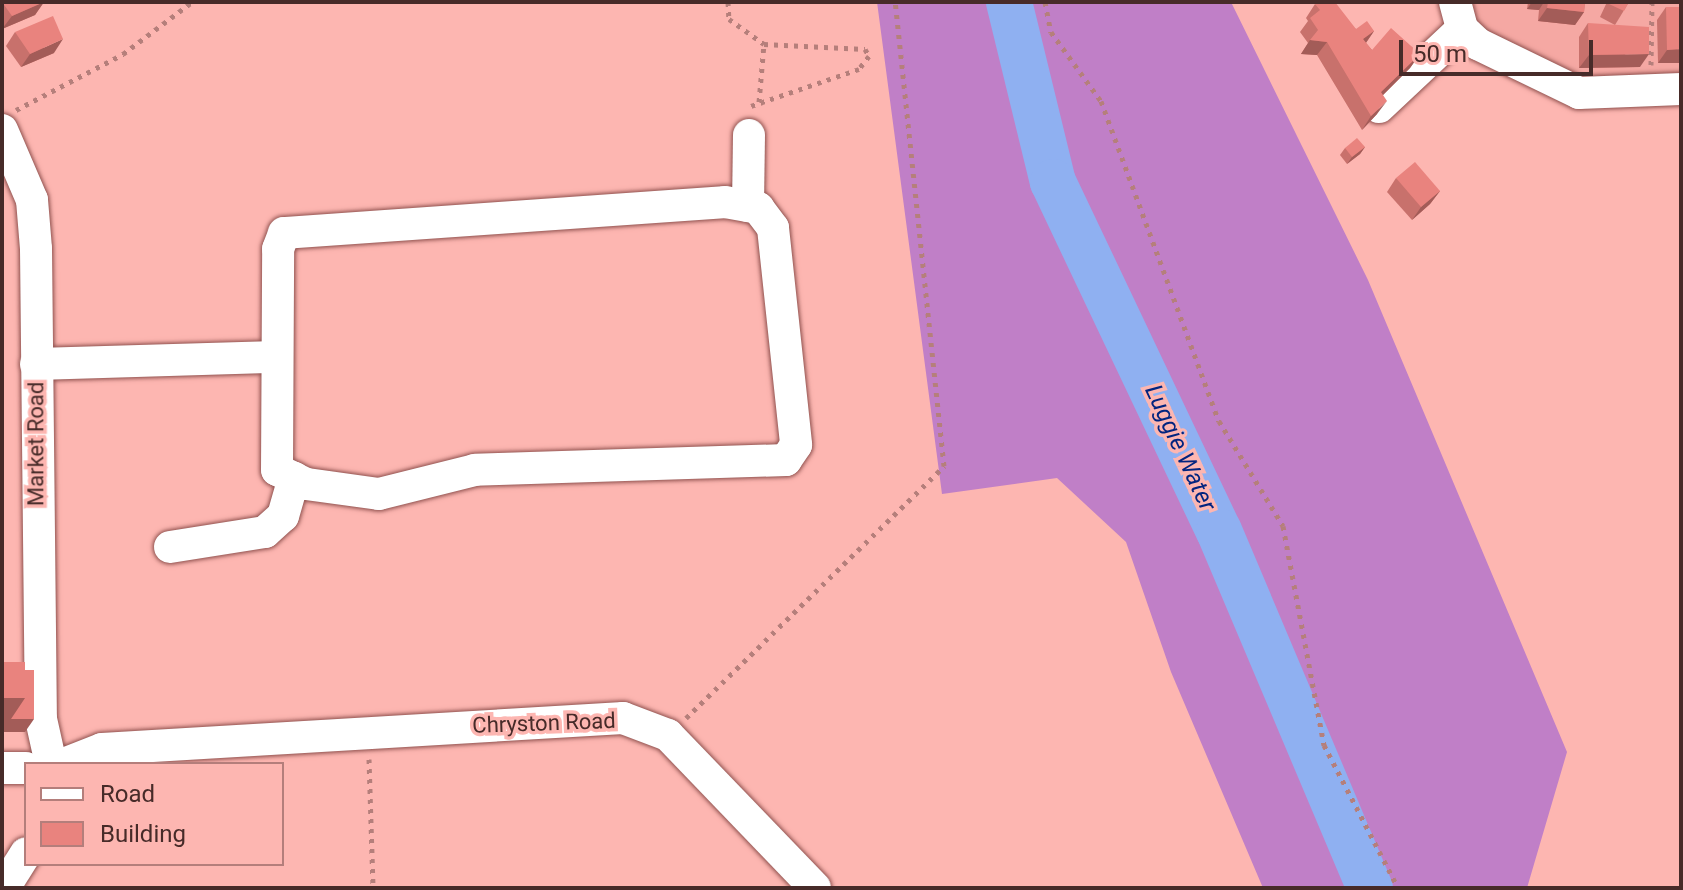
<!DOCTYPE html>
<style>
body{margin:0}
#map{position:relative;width:1683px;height:890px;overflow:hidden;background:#fdb6b1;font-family:Roboto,sans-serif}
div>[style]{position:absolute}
.built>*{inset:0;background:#f5a8a3}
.forest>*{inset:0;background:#c07fc7}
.river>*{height:46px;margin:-23px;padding:0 23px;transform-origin:23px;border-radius:23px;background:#8fb0f1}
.path>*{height:5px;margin-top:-2.5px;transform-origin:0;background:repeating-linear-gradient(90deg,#b57f7b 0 4px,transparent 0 10px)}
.roads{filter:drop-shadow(0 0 2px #90524f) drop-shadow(0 0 2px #90524f)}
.minor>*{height:32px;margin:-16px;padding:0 16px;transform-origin:16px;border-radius:16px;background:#fff}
.wall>*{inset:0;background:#c8716c}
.shaded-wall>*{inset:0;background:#a35c58}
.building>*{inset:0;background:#e9837e}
span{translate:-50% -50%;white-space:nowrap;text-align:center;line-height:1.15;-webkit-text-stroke:7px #fdb6b1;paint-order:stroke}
.street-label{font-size:22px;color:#472b29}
.water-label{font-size:24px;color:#02247f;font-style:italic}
.frame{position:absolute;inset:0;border:4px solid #472b29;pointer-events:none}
.legend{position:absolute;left:24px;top:762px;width:260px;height:104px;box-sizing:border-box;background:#fdb6b1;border:2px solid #b47e7b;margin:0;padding:10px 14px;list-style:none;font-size:24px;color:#472b29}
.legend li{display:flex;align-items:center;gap:16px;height:40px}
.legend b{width:40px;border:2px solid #b47e7b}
.scale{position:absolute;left:1399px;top:40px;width:194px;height:36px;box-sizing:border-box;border:4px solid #472b29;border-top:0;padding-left:10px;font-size:24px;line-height:28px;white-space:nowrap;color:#472b29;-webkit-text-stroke:6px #fdb6b1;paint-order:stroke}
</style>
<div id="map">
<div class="built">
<div style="clip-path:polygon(1473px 2px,1681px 2px,1681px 80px,1581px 80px,1475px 29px)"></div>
</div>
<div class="forest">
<div style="clip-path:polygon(877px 2px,1231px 2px,1368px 280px,1567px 752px,1527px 888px,1263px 888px,1171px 672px,1126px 542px,1057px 478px,942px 494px)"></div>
</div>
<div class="river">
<div style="left:1009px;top:2px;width:185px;rotate:76.3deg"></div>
<div style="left:1053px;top:182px;width:386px;rotate:64.6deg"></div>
<div style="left:1219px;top:531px;width:388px;rotate:67.1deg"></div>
</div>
<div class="path">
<div style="left:728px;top:2px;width:17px;rotate:87deg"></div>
<div style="left:729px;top:19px;width:43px;rotate:35.5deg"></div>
<div style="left:764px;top:44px;width:101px;rotate:2.8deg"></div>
<div style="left:865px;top:49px;width:8px;rotate:60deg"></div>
<div style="left:869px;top:56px;width:16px;rotate:128deg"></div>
<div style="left:859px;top:69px;width:114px;rotate:161.1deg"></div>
<div style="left:1045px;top:2px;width:31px;rotate:79deg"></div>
<div style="left:1051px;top:32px;width:85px;rotate:54.1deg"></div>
<div style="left:1101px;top:101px;width:341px;rotate:69.8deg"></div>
<div style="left:1219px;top:421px;width:123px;rotate:58.6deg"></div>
<div style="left:1283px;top:526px;width:223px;rotate:79.4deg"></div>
<div style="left:1324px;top:745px;width:161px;rotate:62.6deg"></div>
<div style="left:1651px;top:65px;width:63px;rotate:-89.1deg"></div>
<div style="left:759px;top:102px;width:58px;rotate:-85.1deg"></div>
<div style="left:16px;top:110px;width:121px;rotate:-27.6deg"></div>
<div style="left:123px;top:54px;width:86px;rotate:-37deg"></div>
<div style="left:686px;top:718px;width:361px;rotate:-44.3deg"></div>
<div style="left:944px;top:466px;width:467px;rotate:-96deg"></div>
<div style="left:369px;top:759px;width:129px;rotate:88.2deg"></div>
</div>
<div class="roads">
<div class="minor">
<div style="left:1455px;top:2px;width:28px;rotate:75deg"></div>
<div style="left:1462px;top:29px;width:22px;rotate:43deg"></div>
<div style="left:1478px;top:44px;width:112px;rotate:25.9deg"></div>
<div style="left:1579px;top:93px;width:102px;rotate:-2.2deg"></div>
<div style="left:1379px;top:107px;width:114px;rotate:-43.2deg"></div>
<div style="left:2px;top:130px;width:76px;rotate:66.8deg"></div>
<div style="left:32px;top:200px;width:49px;rotate:85.3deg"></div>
<div style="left:36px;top:249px;width:470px;rotate:89.4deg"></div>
<div style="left:41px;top:719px;width:46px;rotate:77.5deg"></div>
<div style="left:725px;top:202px;width:34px;rotate:10deg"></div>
<div style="left:758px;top:208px;width:25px;rotate:53deg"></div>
<div style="left:773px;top:228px;width:218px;rotate:83.9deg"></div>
<div style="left:796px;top:445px;width:18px;rotate:124deg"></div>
<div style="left:786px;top:460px;width:311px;rotate:178.2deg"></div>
<div style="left:475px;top:470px;width:99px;rotate:166deg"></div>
<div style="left:379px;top:494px;width:74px;rotate:-172.2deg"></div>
<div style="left:306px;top:484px;width:32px;rotate:-154deg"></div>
<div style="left:277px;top:470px;width:221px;rotate:-89.7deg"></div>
<div style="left:278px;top:249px;width:17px;rotate:-69deg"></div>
<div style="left:284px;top:233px;width:442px;rotate:-4deg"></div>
<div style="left:748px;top:206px;width:71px;rotate:-89.2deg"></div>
<div style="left:36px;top:364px;width:241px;rotate:-1.7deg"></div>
<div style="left:170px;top:547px;width:96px;rotate:-9deg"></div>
<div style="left:265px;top:532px;width:24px;rotate:-42deg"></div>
<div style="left:283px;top:516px;width:40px;rotate:-74deg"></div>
<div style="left:64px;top:764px;width:41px;rotate:-21.5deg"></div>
<div style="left:102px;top:749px;width:522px;rotate:-3.41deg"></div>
<div style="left:623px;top:718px;width:48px;rotate:20.7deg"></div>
<div style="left:668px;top:735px;width:212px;rotate:46.1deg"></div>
<div style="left:2px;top:768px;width:24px"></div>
<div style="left:4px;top:888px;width:41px;rotate:-57.8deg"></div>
</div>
</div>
<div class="wall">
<div style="clip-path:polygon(2px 2px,44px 2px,35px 15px,2px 29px)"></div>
<div style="clip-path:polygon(1528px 2px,1585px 2px,1584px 12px,1575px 25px,1538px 21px,1539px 10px,1527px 9px)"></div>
<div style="clip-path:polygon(1607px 2px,1629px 2px,1615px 25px,1600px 17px)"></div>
<div style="clip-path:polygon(1315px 4px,1356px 29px,1374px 31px,1366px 43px,1372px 50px,1420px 54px,1410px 68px,1383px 95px,1377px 114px,1362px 130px,1317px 55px,1301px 54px,1308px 43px,1300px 32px,1308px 21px,1306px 18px)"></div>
<div style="clip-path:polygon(1666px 7px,1681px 63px,1658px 63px,1657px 20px)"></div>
<div style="clip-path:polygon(1588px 23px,1640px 67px,1579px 68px,1579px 37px)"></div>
<div style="clip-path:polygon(15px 32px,54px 53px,21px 67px,6px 46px)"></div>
<div style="clip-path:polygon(1365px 147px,1360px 154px,1347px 164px,1340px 155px,1345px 148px)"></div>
<div style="clip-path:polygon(1396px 178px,1440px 191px,1430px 204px,1412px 220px,1387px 192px)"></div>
</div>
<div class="shaded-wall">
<div style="clip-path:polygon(44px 2px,35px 15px,2px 29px,12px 16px)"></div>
<div style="clip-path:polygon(1532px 2px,1544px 2px,1539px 10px,1527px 9px)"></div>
<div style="clip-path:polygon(1547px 8px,1584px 12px,1575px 25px,1538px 21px)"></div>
<div style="clip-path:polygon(1374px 31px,1365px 44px,1363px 39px)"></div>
<div style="clip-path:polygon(63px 39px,54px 53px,21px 67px,30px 54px)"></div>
<div style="clip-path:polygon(1310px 40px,1327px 42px,1317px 55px,1301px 54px)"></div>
<div style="clip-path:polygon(1681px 49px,1681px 63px,1658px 63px,1667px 50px)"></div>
<div style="clip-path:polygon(1420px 54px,1410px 68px,1372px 106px,1381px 92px)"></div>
<div style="clip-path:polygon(1649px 54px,1640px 67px,1579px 68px,1589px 55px)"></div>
<div style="clip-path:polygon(1387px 101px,1377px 114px,1362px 130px,1371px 116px)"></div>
<div style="clip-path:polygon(1365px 147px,1360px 154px,1347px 164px,1352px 157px)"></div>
<div style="clip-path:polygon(1440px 191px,1430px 204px,1412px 220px,1421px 207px)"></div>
<div style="clip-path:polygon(2px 698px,25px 698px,34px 719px,25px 732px,2px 732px)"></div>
</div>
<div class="building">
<div style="clip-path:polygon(2px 2px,44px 2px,12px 16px)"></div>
<div style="clip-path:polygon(1323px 2px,1335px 2px,1356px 29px,1367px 21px,1374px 31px,1363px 39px,1372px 50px,1391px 28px,1420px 54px,1381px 92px,1387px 101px,1371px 116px,1327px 42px,1310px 40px,1318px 30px,1310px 18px,1320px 10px,1315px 4px)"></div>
<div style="clip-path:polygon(1548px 2px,1585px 2px,1584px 12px,1547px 8px)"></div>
<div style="clip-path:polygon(1610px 2px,1629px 2px,1624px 11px,1609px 4px)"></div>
<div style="clip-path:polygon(1666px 7px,1681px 7px,1681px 49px,1667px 50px)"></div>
<div style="clip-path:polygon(53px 16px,63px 39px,30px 54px,15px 32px)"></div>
<div style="clip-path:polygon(1588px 23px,1649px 27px,1649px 54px,1589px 55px)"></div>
<div style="clip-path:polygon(1357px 138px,1365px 147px,1352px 157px,1345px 148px)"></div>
<div style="clip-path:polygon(1415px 162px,1440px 191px,1421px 207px,1396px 178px)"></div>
<div style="clip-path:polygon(2px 662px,25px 662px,25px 698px,2px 698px)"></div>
<div style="clip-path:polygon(25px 670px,34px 670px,34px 719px,11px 719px,25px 698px)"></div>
</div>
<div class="street-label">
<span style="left:36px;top:444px;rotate:-90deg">Market Road</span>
<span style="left:544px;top:723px;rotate:-2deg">Chryston Road</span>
</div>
<div class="water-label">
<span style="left:1180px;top:448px;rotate:65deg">Luggie Water</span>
</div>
<div class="frame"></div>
<ul class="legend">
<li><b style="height:10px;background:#fff"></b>Road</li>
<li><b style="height:22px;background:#e9837e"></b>Building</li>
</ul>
<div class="scale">50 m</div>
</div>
